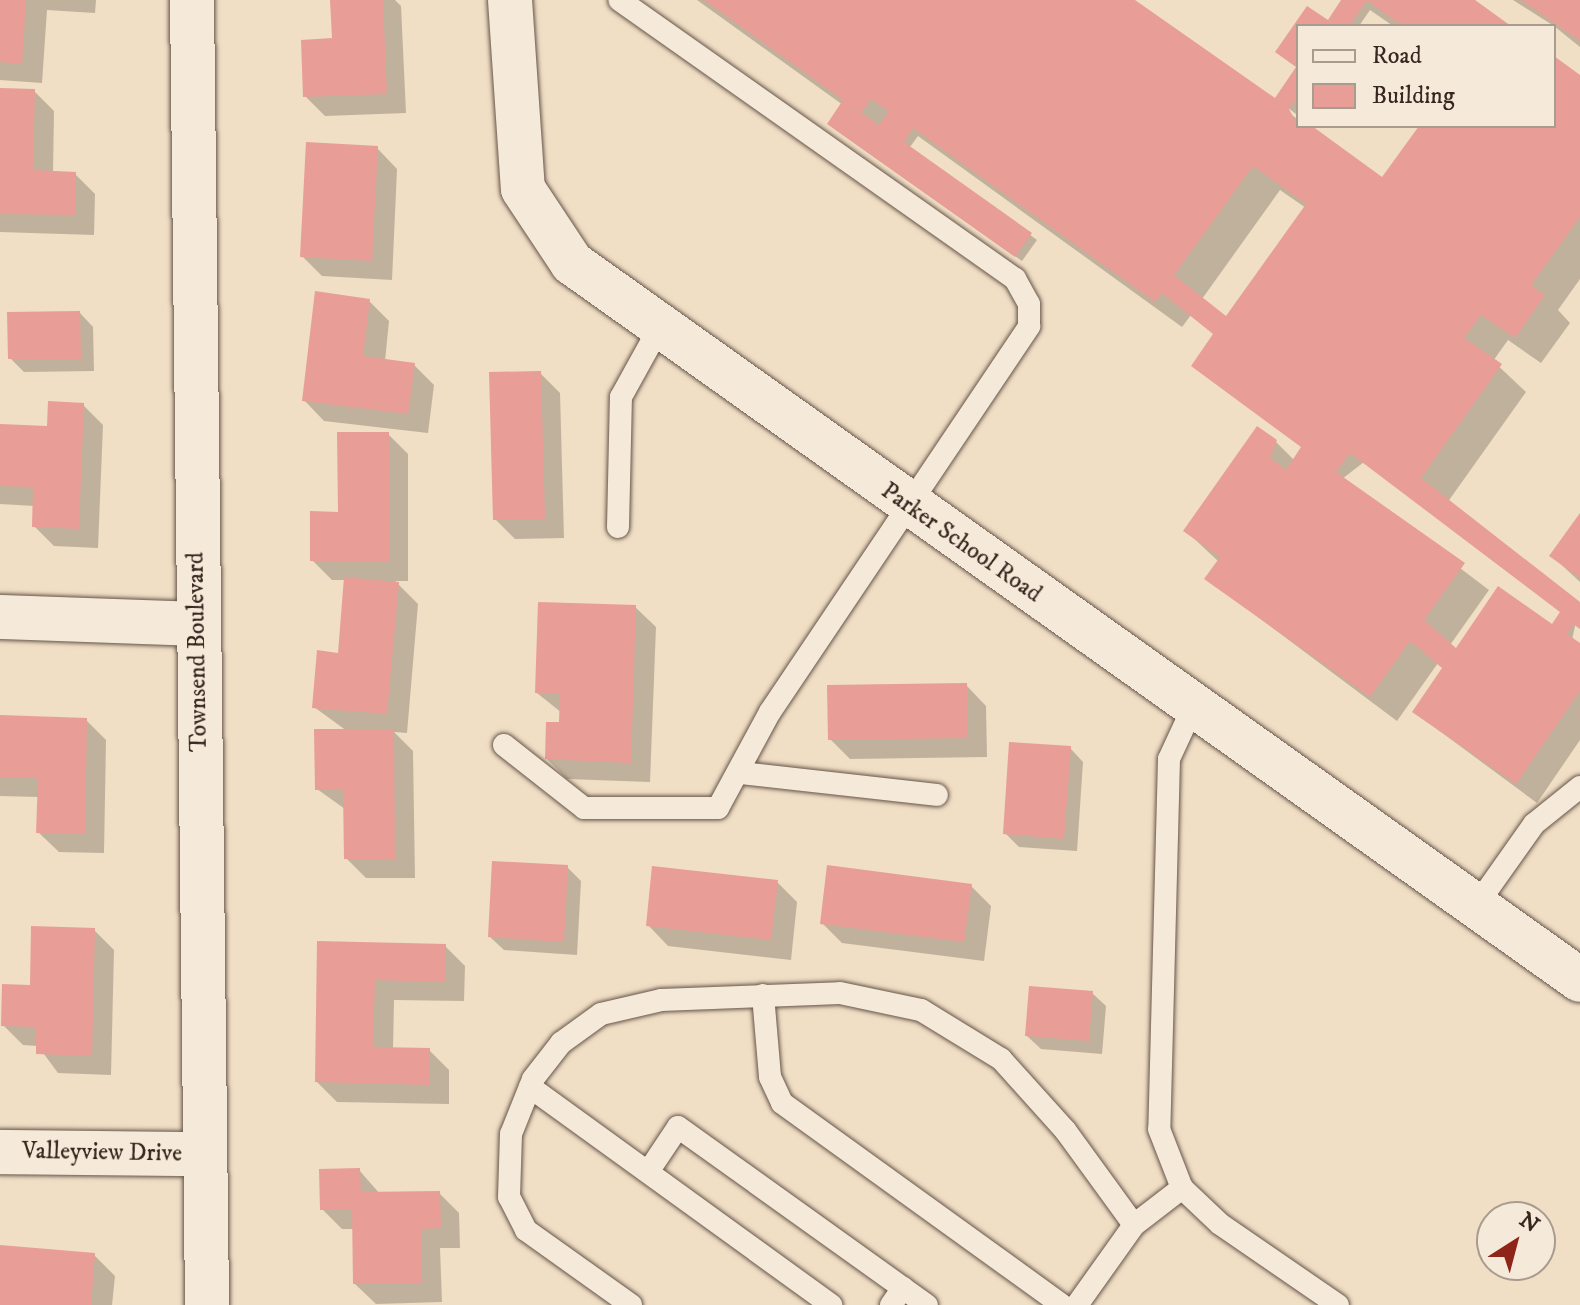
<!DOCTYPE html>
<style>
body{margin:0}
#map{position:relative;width:1580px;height:1305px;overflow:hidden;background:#f0dec5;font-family:"IM FELL DW Pica",serif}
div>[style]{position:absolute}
.shadow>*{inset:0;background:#0003}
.building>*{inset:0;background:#e89d97}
.roads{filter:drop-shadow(0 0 2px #665549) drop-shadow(0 0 2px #665549)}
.service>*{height:22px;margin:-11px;padding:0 11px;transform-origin:11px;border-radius:11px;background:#f5ead9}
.minor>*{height:44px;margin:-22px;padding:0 22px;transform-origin:22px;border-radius:22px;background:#f5ead9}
.tertiary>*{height:44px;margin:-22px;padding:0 22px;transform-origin:22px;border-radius:22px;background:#f5ead9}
span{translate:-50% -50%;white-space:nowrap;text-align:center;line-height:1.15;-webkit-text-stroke:6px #f5ead9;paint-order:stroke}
.street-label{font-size:24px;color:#382720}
.legend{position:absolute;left:1296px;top:24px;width:260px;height:104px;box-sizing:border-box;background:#f5ead9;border:2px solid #a99c8f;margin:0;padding:10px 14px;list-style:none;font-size:24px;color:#382720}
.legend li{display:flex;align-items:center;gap:16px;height:40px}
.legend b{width:40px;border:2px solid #a99c8f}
.north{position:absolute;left:1476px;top:1201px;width:80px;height:80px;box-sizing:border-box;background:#f5ead9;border:2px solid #a99c8f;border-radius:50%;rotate:36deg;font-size:22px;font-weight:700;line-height:32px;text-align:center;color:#382720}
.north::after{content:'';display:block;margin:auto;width:28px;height:36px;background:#8f2418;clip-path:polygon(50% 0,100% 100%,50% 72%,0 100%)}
</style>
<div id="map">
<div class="shadow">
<div style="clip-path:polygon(0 0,96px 0,95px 13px,47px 10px,42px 83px,0 80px)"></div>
<div style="clip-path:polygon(332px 0,395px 0,401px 6px,406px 113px,325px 116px,305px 96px,334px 40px)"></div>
<div style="clip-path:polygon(evenodd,697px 0,1130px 0,1383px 180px,1421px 126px,1554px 126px,1554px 59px,1580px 77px,1580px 279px,1558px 310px,1570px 323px,1541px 363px,1508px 340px,1493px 361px,1526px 392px,1447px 503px,1580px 603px,1572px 640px,1580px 645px,1580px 740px,1537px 803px,1414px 712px,1444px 668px,1438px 663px,1397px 721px,1207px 579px,1219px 562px,1185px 530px,1276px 442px,1295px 461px,1304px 448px,1215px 334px,1191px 315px,1182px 327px,918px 136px,910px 147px,1037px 240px,1022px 261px,836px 130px,843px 105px,697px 0,1280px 190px,1306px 208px,1226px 319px,1202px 299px,1280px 190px,697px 0,1364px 462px,1562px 613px,1553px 627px,1456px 650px,1450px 645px,1489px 590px,1342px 479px,1364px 462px)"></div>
<div style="clip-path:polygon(1344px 0,1471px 0,1508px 26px,1393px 26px,1370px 10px,1359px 26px,1298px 26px,1298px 68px,1278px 52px,1308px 8px,1328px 23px)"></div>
<div style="clip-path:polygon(1513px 0,1580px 0,1580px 47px,1554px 26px)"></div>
<div style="clip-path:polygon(1298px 68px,1298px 112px,1296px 114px,1283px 104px)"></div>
<div style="clip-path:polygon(0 90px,34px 91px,54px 111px,53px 173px,75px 174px,95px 194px,94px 235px,0 232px)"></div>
<div style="clip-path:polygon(377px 148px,397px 169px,392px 280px,322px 276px,302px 256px)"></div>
<div style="clip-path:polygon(369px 301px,389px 321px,385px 361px,414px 365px,434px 385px,428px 433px,324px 421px,304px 400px)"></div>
<div style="clip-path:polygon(80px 313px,93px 327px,94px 371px,24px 372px,10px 358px)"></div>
<div style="clip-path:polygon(540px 373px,560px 393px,564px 538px,515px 539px,495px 519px)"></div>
<div style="clip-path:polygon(83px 405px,103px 425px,98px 548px,54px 546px,34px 526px,35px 506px,0 504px,0 426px,49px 428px)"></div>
<div style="clip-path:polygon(388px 434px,408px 454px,408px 581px,395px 581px,418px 604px,407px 733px,394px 732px,413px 751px,415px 878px,366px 878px,346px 858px,345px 809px,317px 789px,347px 731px,314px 707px,340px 655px,346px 580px,332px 580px,312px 560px)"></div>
<div style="clip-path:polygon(1580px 516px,1580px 582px,1552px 556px)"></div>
<div style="clip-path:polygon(635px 607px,656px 627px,650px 782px,567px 779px,547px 759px,562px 713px,537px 693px)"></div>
<div style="clip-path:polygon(966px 685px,986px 706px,987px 757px,850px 759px,830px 739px)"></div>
<div style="clip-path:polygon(0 717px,86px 720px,106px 740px,104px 853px,59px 852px,38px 832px,39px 797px,0 796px)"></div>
<div style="clip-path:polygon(1070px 748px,1083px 762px,1077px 851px,1019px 847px,1005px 833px)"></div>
<div style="clip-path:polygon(567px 867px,581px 881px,577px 955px,504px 950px,490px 937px)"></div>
<div style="clip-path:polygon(777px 882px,797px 902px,791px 960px,668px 946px,648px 925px)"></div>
<div style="clip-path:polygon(971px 886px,991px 906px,984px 961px,842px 943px,822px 923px)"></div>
<div style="clip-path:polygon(94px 930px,114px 950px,111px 1075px,58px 1073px,38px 1046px,23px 1045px,3px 1025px)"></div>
<div style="clip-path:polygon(319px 943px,445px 946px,465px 966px,464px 1001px,394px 1000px,393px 1049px,429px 1050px,449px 1070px,449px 1104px,337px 1102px,317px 1082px)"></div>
<div style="clip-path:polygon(1092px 993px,1106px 1006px,1102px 1054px,1041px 1049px,1027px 1036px)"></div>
<div style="clip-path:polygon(359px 1170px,380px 1194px,439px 1193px,459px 1213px,460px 1248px,440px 1248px,442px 1302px,376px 1304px,355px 1284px,354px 1229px,342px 1229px,322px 1209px)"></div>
<div style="clip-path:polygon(0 1247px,94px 1255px,115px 1276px,112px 1305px,0 1305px)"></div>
</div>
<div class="building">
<div style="clip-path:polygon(0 0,26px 0,22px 64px,0 62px)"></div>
<div style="clip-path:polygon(330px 0,383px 0,387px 94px,303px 97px,301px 40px,332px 38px)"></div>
<div style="clip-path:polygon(evenodd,704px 0,1135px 0,1275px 98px,1296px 67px,1275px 52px,1307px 6px,1328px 20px,1341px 0,1475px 0,1511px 26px,1402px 26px,1367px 0,1349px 26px,1298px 26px,1298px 97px,1289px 109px,1298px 126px,1312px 126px,1382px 177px,1419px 126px,1554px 126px,1554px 56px,1580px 75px,1580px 217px,1531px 285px,1545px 295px,1515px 338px,1481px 315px,1464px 338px,1502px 364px,1421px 478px,1580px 602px,1580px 629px,1573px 624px,1567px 634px,1580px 643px,1580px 691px,1516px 784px,1412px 712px,1442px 668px,1410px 641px,1370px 697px,1204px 579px,1220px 557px,1183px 531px,1257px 426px,1277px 440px,1270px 458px,1286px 470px,1301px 447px,1191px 366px,1213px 334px,1162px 293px,1155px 302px,913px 128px,904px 142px,1032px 233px,1015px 257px,827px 124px,843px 100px,704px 0,871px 99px,889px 111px,879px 125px,850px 105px,862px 112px,871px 99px,704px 0,1253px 166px,1306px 204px,1226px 316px,1174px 275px,1253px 166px,704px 0,1350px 453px,1560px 612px,1552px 624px,1498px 586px,1456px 648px,1424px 620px,1465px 563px,1336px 472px,1350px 453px)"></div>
<div style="clip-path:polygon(1521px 0,1580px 0,1580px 41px)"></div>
<div style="clip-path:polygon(0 88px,35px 89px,33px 170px,76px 172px,75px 215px,0 214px)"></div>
<div style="clip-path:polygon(306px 142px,378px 146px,372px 261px,300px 257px)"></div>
<div style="clip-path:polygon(315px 291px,370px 299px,363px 356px,415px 363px,408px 414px,302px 401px)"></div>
<div style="clip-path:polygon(80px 311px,81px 359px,8px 359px,7px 312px)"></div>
<div style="clip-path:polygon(541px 371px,545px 519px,493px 520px,489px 372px)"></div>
<div style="clip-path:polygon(48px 401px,84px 403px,79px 529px,32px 527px,33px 487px,0 486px,0 424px,47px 426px)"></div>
<div style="clip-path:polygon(337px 432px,389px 432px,389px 562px,310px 561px,310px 511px,338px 512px)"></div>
<div style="clip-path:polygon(1580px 513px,1580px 578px,1549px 556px)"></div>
<div style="clip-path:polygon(344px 577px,399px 582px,387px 714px,312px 708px,317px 650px,338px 653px)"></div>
<div style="clip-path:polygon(538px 602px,636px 605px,631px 763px,545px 759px,546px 722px,559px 722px,560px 694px,535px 693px)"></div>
<div style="clip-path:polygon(967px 683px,968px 738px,828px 740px,827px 685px)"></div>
<div style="clip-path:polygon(0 715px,87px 718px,85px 834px,36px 833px,38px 778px,0 777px)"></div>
<div style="clip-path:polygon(314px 729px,394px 729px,395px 859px,344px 859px,343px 790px,315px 790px)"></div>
<div style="clip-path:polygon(1009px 742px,1071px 746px,1064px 839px,1003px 834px)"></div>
<div style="clip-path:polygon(492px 861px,568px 865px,564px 942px,488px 937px)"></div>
<div style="clip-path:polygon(827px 865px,972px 884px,964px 942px,820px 924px)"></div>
<div style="clip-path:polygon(652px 866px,778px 880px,771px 940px,646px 926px)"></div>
<div style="clip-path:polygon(31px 926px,95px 928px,92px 1056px,36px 1054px,36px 1027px,1px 1026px,2px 984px,30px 985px)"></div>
<div style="clip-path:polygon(317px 941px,446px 944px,445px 982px,375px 980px,373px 1047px,430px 1048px,430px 1085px,315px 1082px)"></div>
<div style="clip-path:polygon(1029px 986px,1093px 991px,1089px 1041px,1025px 1036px)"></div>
<div style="clip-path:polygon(360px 1168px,361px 1192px,440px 1191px,441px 1228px,421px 1229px,422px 1283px,353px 1284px,352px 1210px,320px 1210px,319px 1169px)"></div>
<div style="clip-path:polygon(0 1245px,95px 1253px,91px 1305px,0 1305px)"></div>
</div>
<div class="roads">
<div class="service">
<div style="left:618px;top:527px;width:130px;rotate:-88.7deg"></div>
<div style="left:621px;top:397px;width:77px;rotate:-61.1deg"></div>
<div style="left:1193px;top:707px;width:57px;rotate:114.8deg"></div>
<div style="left:1169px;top:759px;width:370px;rotate:91.5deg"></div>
<div style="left:1159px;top:1129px;width:63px;rotate:68.7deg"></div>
<div style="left:1182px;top:1188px;width:52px;rotate:43.5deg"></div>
<div style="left:1220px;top:1224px;width:143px;rotate:34.5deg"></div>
<div style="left:504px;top:745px;width:102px;rotate:38.2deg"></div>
<div style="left:584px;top:808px;width:134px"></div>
<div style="left:718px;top:808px;width:109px;rotate:-61.6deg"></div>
<div style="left:770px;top:712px;width:465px;rotate:-56.1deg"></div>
<div style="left:1029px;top:326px;width:22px;rotate:-90deg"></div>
<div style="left:1029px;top:304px;width:29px;rotate:-119deg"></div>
<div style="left:1015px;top:279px;width:484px;rotate:-144.8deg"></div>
<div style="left:741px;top:773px;width:197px;rotate:6.4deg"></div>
<div style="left:1476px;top:906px;width:100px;rotate:-54.7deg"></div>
<div style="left:1534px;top:824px;width:59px;rotate:-38.8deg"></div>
<div style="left:763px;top:995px;width:82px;rotate:85.1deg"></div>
<div style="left:770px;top:1077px;width:29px;rotate:65deg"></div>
<div style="left:782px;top:1103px;width:345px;rotate:35.8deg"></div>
<div style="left:530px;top:1087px;width:372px;rotate:35.9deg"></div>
<div style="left:648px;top:1172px;width:54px;rotate:-56.3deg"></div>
<div style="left:678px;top:1127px;width:306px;rotate:35.6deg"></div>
<div style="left:631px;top:1305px;width:129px;rotate:-144.5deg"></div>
<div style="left:526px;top:1230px;width:37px;rotate:-117deg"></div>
<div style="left:509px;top:1197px;width:63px;rotate:-88.2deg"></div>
<div style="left:511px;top:1134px;width:59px;rotate:-68.2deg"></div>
<div style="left:533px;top:1079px;width:46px;rotate:-52.1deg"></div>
<div style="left:561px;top:1043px;width:49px;rotate:-35.9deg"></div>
<div style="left:601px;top:1014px;width:62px;rotate:-13.1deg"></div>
<div style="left:661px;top:1000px;width:179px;rotate:-2.2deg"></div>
<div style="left:840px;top:993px;width:83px;rotate:11.9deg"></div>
<div style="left:921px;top:1010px;width:94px;rotate:31.5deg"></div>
<div style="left:1001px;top:1059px;width:96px;rotate:48deg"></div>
<div style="left:1065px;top:1130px;width:117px;rotate:54deg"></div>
<div style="left:891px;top:1305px;width:21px;rotate:-55deg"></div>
<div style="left:1077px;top:1305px;width:98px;rotate:-54.5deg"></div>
<div style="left:1134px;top:1225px;width:61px;rotate:-37.6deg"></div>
</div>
<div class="minor">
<div style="left:510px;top:0;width:189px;rotate:86.1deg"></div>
<div style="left:523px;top:189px;width:89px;rotate:56.5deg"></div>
<div style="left:572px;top:263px;width:1237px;rotate:35.42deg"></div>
<div style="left:0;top:617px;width:198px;rotate:2deg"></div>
<div style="left:0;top:1152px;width:205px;rotate:0.6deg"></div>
</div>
<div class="tertiary">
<div style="left:192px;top:0;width:1305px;rotate:89.34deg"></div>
</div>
</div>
<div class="street-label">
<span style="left:961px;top:543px;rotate:35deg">Parker School Road</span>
<span style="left:198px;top:652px;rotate:-91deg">Townsend Boulevard</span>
<span style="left:102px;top:1153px;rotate:1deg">Valleyview Drive</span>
</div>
<ul class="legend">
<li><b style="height:10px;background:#f5ead9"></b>Road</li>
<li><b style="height:22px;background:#e89d97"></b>Building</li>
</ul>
<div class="north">N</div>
</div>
